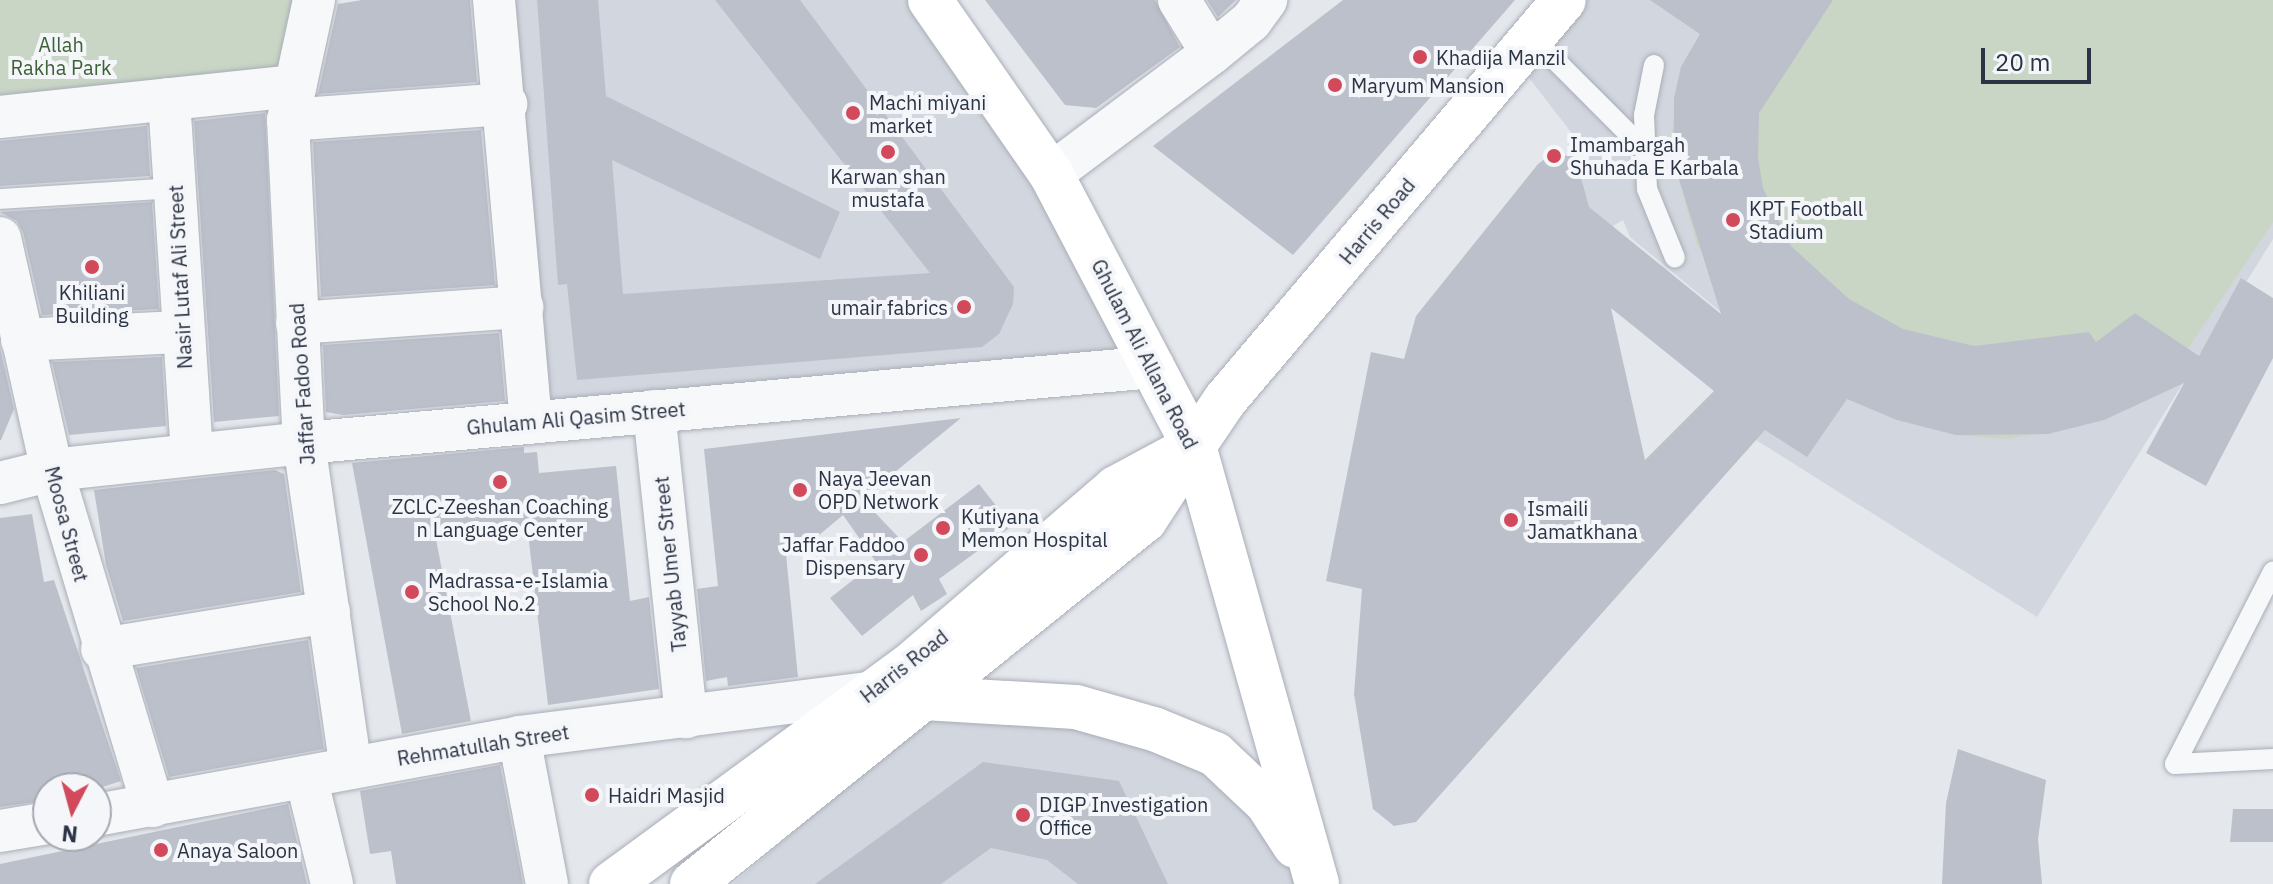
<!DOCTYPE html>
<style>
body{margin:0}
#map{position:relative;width:2273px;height:884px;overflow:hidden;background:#e4e7ec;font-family:"IBM Plex Sans",sans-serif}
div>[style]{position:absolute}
.built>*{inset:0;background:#d2d6de}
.green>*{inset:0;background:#c9d6c5}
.building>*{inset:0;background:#bbc0ca}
.roads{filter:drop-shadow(0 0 2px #a9aeb7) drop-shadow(0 0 2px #a9aeb7)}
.lane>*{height:20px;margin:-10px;padding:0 10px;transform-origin:10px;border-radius:10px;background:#f7f8fa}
.street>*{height:42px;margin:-21px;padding:0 21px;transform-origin:21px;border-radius:21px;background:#f7f8fa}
.secondary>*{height:44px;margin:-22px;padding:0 22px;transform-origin:22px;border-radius:22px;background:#fff}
.primary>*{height:44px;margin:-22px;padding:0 22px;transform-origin:22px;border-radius:22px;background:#fff}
.dots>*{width:22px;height:22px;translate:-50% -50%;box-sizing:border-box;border:4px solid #f4f6f9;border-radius:50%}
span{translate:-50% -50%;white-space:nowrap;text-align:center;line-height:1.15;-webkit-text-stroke:8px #f4f6f9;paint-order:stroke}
.park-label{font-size:20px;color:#3f6138}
.poi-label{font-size:20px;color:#2b3445}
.left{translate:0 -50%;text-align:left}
.right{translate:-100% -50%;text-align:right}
.street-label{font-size:20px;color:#2b3445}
.north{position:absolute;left:32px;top:772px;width:80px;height:80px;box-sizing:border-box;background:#f4f6f9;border:2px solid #a4a8b1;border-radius:50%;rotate:186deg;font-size:22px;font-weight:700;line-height:32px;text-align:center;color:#2b3445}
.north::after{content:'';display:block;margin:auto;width:28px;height:36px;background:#d1495b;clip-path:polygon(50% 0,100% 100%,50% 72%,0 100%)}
.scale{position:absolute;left:1981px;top:48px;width:110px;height:36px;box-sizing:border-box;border:4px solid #2b3445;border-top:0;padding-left:10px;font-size:24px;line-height:28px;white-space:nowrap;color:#2b3445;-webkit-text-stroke:6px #f4f6f9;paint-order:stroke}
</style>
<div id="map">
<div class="built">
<div style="clip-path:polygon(497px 0,930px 0,1154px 367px,531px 422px)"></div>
<div style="clip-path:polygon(1561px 0,2273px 0,2273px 239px,2037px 617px,1756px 440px,1807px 383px,1630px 237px,1623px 220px,1595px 236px,1575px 156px,1581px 145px,1515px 60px)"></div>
<div style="clip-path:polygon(1000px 701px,1215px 754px,1315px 884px,733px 884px,933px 712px)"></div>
</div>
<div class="green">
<div style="clip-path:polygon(0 0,314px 0,292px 98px,0 118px)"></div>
<div style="clip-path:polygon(1669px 0,2273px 0,2273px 222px,2171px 374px,2128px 409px,2078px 427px,2006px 439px,1956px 435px,1897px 420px,1797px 369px,1723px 288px,1697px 245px,1674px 163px,1672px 130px,1681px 67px,1702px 35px,1663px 9px)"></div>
</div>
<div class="building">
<div style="clip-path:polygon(362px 0,470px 0,477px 82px,318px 94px,338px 4px)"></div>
<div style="clip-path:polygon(537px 0,598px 0,606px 96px,840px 212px,820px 259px,612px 160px,623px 294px,930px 273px,715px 0,800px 0,1014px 287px,1013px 304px,999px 334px,982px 347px,577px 380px,567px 284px,558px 285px)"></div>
<div style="clip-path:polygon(985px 0,1155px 0,1180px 47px,1096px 108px,1065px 105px)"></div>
<div style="clip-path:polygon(1207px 0,1236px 0,1218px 17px)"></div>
<div style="clip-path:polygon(1343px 0,1515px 0,1293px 255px,1153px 146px)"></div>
<div style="clip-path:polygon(evenodd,1650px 0,1833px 0,1759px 113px,1758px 158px,1763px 188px,1791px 246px,1849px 299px,1903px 329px,1974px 346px,2089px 332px,2096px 342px,2135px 313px,2199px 356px,2241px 278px,2273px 298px,2273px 358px,2206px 486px,2146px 453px,2184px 383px,2104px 420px,2048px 434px,1956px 435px,1897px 420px,1847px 399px,1807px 457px,1765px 430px,1416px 822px,1394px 826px,1373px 809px,1354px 694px,1362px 589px,1326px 581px,1371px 352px,1404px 359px,1416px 316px,1538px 164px,1550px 155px,1575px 156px,1589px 207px,1721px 314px,1674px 163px,1674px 98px,1681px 67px,1700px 34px,1650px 0,1611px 308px,1714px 391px,1645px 460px,1611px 308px)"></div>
<div style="clip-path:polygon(265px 113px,279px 416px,214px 422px,194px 121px)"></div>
<div style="clip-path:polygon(147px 126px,150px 176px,0 186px,0 141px)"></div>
<div style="clip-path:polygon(481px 130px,495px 285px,321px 297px,313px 142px)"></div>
<div style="clip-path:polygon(152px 202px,159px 309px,42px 315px,23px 232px,17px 221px,0 212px)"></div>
<div style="clip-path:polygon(499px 333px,505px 401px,343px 415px,326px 412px,323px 345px)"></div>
<div style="clip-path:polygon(0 348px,14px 409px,1px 440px,0 440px)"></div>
<div style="clip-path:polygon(162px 357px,166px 426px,69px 435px,52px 362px)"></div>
<div style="clip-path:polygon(961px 418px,862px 499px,903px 542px,979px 484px,1012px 526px,939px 579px,947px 594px,921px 611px,913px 595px,862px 636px,830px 598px,876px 562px,843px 515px,794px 556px,785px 544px,798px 677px,728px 686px,727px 677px,706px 681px,697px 589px,718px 586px,704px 449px)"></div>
<div style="clip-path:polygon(524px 447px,524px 453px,537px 452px,539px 473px,616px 466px,630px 601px,649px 597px,659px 689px,548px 705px,528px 533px,435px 534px,471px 721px,402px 734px,352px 463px)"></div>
<div style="clip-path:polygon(275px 470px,284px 474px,301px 592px,123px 621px,106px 565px,94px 490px)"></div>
<div style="clip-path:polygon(32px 514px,44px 582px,54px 580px,121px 781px,96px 789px,48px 788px,48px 800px,0 807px,0 518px)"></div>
<div style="clip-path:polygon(308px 640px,324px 749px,169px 777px,136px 668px)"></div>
<div style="clip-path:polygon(1958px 749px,2046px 780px,2038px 839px,2042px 884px,1942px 884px,1946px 803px)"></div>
<div style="clip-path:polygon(983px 762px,1119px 781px,1168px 884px,1078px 884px,1047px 860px,991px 848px,941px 884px,815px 884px)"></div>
<div style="clip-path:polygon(500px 765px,523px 884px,396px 884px,391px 851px,370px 854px,360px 791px)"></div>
<div style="clip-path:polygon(288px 804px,307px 884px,0 884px,0 864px)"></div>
<div style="clip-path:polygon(2233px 809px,2273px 809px,2273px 842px,2230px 842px)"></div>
</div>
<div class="roads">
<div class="lane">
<div style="left:1533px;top:38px;width:156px;rotate:45deg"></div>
<div style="left:1654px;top:65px;width:51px;rotate:101.3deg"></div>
<div style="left:1644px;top:115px;width:74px;rotate:87.7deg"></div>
<div style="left:1647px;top:189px;width:74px;rotate:67.9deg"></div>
<div style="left:0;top:199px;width:174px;rotate:-3.6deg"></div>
<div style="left:2175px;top:764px;width:216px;rotate:-63deg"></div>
<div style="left:2175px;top:764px;width:98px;rotate:-2.9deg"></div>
</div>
<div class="street">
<div style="left:314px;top:0;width:123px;rotate:102.2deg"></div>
<div style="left:288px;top:120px;width:323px;rotate:87.2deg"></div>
<div style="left:304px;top:443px;width:328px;rotate:81.8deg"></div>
<div style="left:494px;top:0;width:424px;rotate:85deg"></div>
<div style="left:1179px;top:0;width:62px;rotate:58.1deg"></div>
<div style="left:169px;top:99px;width:356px;rotate:86.3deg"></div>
<div style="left:0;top:117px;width:297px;rotate:-6deg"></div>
<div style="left:288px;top:120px;width:219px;rotate:-4.2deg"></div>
<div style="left:1051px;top:174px;width:201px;rotate:-36.9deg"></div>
<div style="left:1212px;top:53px;width:50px;rotate:-39.4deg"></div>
<div style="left:1251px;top:21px;width:26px;rotate:-54deg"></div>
<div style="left:0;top:238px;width:238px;rotate:77.4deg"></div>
<div style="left:52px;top:470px;width:351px;rotate:73.3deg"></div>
<div style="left:297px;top:323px;width:226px;rotate:-4.1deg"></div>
<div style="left:22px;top:340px;width:160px;rotate:-2.9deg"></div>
<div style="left:654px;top:411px;width:308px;rotate:84deg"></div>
<div style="left:0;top:483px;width:54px;rotate:-14deg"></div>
<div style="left:52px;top:470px;width:253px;rotate:-6.1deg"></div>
<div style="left:304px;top:443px;width:853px;rotate:-5.11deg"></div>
<div style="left:102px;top:649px;width:230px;rotate:-9.3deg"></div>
<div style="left:519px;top:737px;width:150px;rotate:79.2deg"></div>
<div style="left:306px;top:777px;width:110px;rotate:76.3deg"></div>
<div style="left:96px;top:815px;width:430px;rotate:-10.4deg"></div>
<div style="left:519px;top:737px;width:357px;rotate:-7.2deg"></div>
<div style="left:0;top:831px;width:49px;rotate:-9.5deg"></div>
</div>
<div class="secondary">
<div style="left:1194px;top:446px;width:55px;rotate:-56deg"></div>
<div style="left:1225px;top:400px;width:524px;rotate:-49.72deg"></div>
</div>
<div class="primary">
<div style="left:930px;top:0;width:212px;rotate:55.2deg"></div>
<div style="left:1051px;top:174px;width:307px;rotate:62.3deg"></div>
<div style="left:1194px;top:446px;width:455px;rotate:74.3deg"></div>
<div style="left:924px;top:698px;width:152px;rotate:3.4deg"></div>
<div style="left:1076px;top:707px;width:81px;rotate:15.8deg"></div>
<div style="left:1154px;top:729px;width:66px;rotate:22.3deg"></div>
<div style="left:1215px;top:754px;width:71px;rotate:43.3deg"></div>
<div style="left:1267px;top:803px;width:51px;rotate:56.9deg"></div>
<div style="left:611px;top:884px;width:369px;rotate:-36.2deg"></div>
<div style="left:909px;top:666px;width:273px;rotate:-40.7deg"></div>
<div style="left:1116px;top:488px;width:89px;rotate:-28.3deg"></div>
<div style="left:692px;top:884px;width:581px;rotate:-38.78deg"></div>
<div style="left:1145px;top:520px;width:82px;rotate:-56.9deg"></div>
</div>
</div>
<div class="dots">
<div style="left:1420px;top:57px;background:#d1495b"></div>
<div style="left:1335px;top:85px;background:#d1495b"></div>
<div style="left:853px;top:113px;background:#d1495b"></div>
<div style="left:888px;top:152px;background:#d1495b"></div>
<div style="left:1554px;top:156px;background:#d1495b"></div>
<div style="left:1733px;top:220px;background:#d1495b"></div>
<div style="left:92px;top:267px;background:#d1495b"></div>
<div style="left:964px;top:307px;background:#d1495b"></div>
<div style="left:500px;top:482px;background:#d1495b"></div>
<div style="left:800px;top:490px;background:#d1495b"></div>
<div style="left:1511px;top:520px;background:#d1495b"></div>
<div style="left:943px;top:528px;background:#d1495b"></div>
<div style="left:921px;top:555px;background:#d1495b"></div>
<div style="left:412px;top:592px;background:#d1495b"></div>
<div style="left:592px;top:795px;background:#d1495b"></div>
<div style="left:1023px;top:815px;background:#d1495b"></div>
<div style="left:161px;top:850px;background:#d1495b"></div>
</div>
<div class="park-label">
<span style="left:61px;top:56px">Allah<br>Rakha Park</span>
</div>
<div class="poi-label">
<span class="left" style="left:1436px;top:57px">Khadija Manzil</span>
<span class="left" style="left:1351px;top:85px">Maryum Mansion</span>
<span class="left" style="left:869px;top:114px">Machi miyani<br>market</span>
<span class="left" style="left:1570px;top:156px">Imambargah<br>Shuhada E Karbala</span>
<span style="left:888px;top:188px">Karwan shan<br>mustafa</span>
<span class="left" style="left:1749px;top:220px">KPT Football<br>Stadium</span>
<span style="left:92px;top:304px">Khiliani<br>Building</span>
<span class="right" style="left:948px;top:307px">umair fabrics</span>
<span class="left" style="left:818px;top:490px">Naya Jeevan<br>OPD Network</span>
<span style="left:500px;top:518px">ZCLC-Zeeshan Coaching<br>n Language Center</span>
<span class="left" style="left:1527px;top:520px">Ismaili<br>Jamatkhana</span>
<span class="left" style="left:961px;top:528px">Kutiyana<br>Memon Hospital</span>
<span class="right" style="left:905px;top:556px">Jaffar Faddoo<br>Dispensary</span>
<span class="left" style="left:428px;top:592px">Madrassa-e-Islamia<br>School No.2</span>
<span class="left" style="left:608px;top:795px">Haidri Masjid</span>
<span class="left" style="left:1039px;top:816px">DIGP Investigation<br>Office</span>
<span class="left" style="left:177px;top:850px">Anaya Saloon</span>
</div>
<div class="street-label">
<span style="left:1377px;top:221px;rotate:-50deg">Harris Road</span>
<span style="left:180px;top:277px;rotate:-93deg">Nasir Lutaf Ali Street</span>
<span style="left:1145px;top:354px;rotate:63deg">Ghulam Ali Allana Road</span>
<span style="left:302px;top:384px;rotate:-94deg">Jaffar Fadoo Road</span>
<span style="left:576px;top:418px;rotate:-5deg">Ghulam Ali Qasim Street</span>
<span style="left:67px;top:524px;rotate:75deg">Moosa Street</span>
<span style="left:670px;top:564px;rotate:-96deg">Tayyab Umer Street</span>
<span style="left:904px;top:666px;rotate:-38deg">Harris Road</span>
<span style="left:483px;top:745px;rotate:-9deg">Rehmatullah Street</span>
</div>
<div class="north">N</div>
<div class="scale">20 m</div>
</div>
